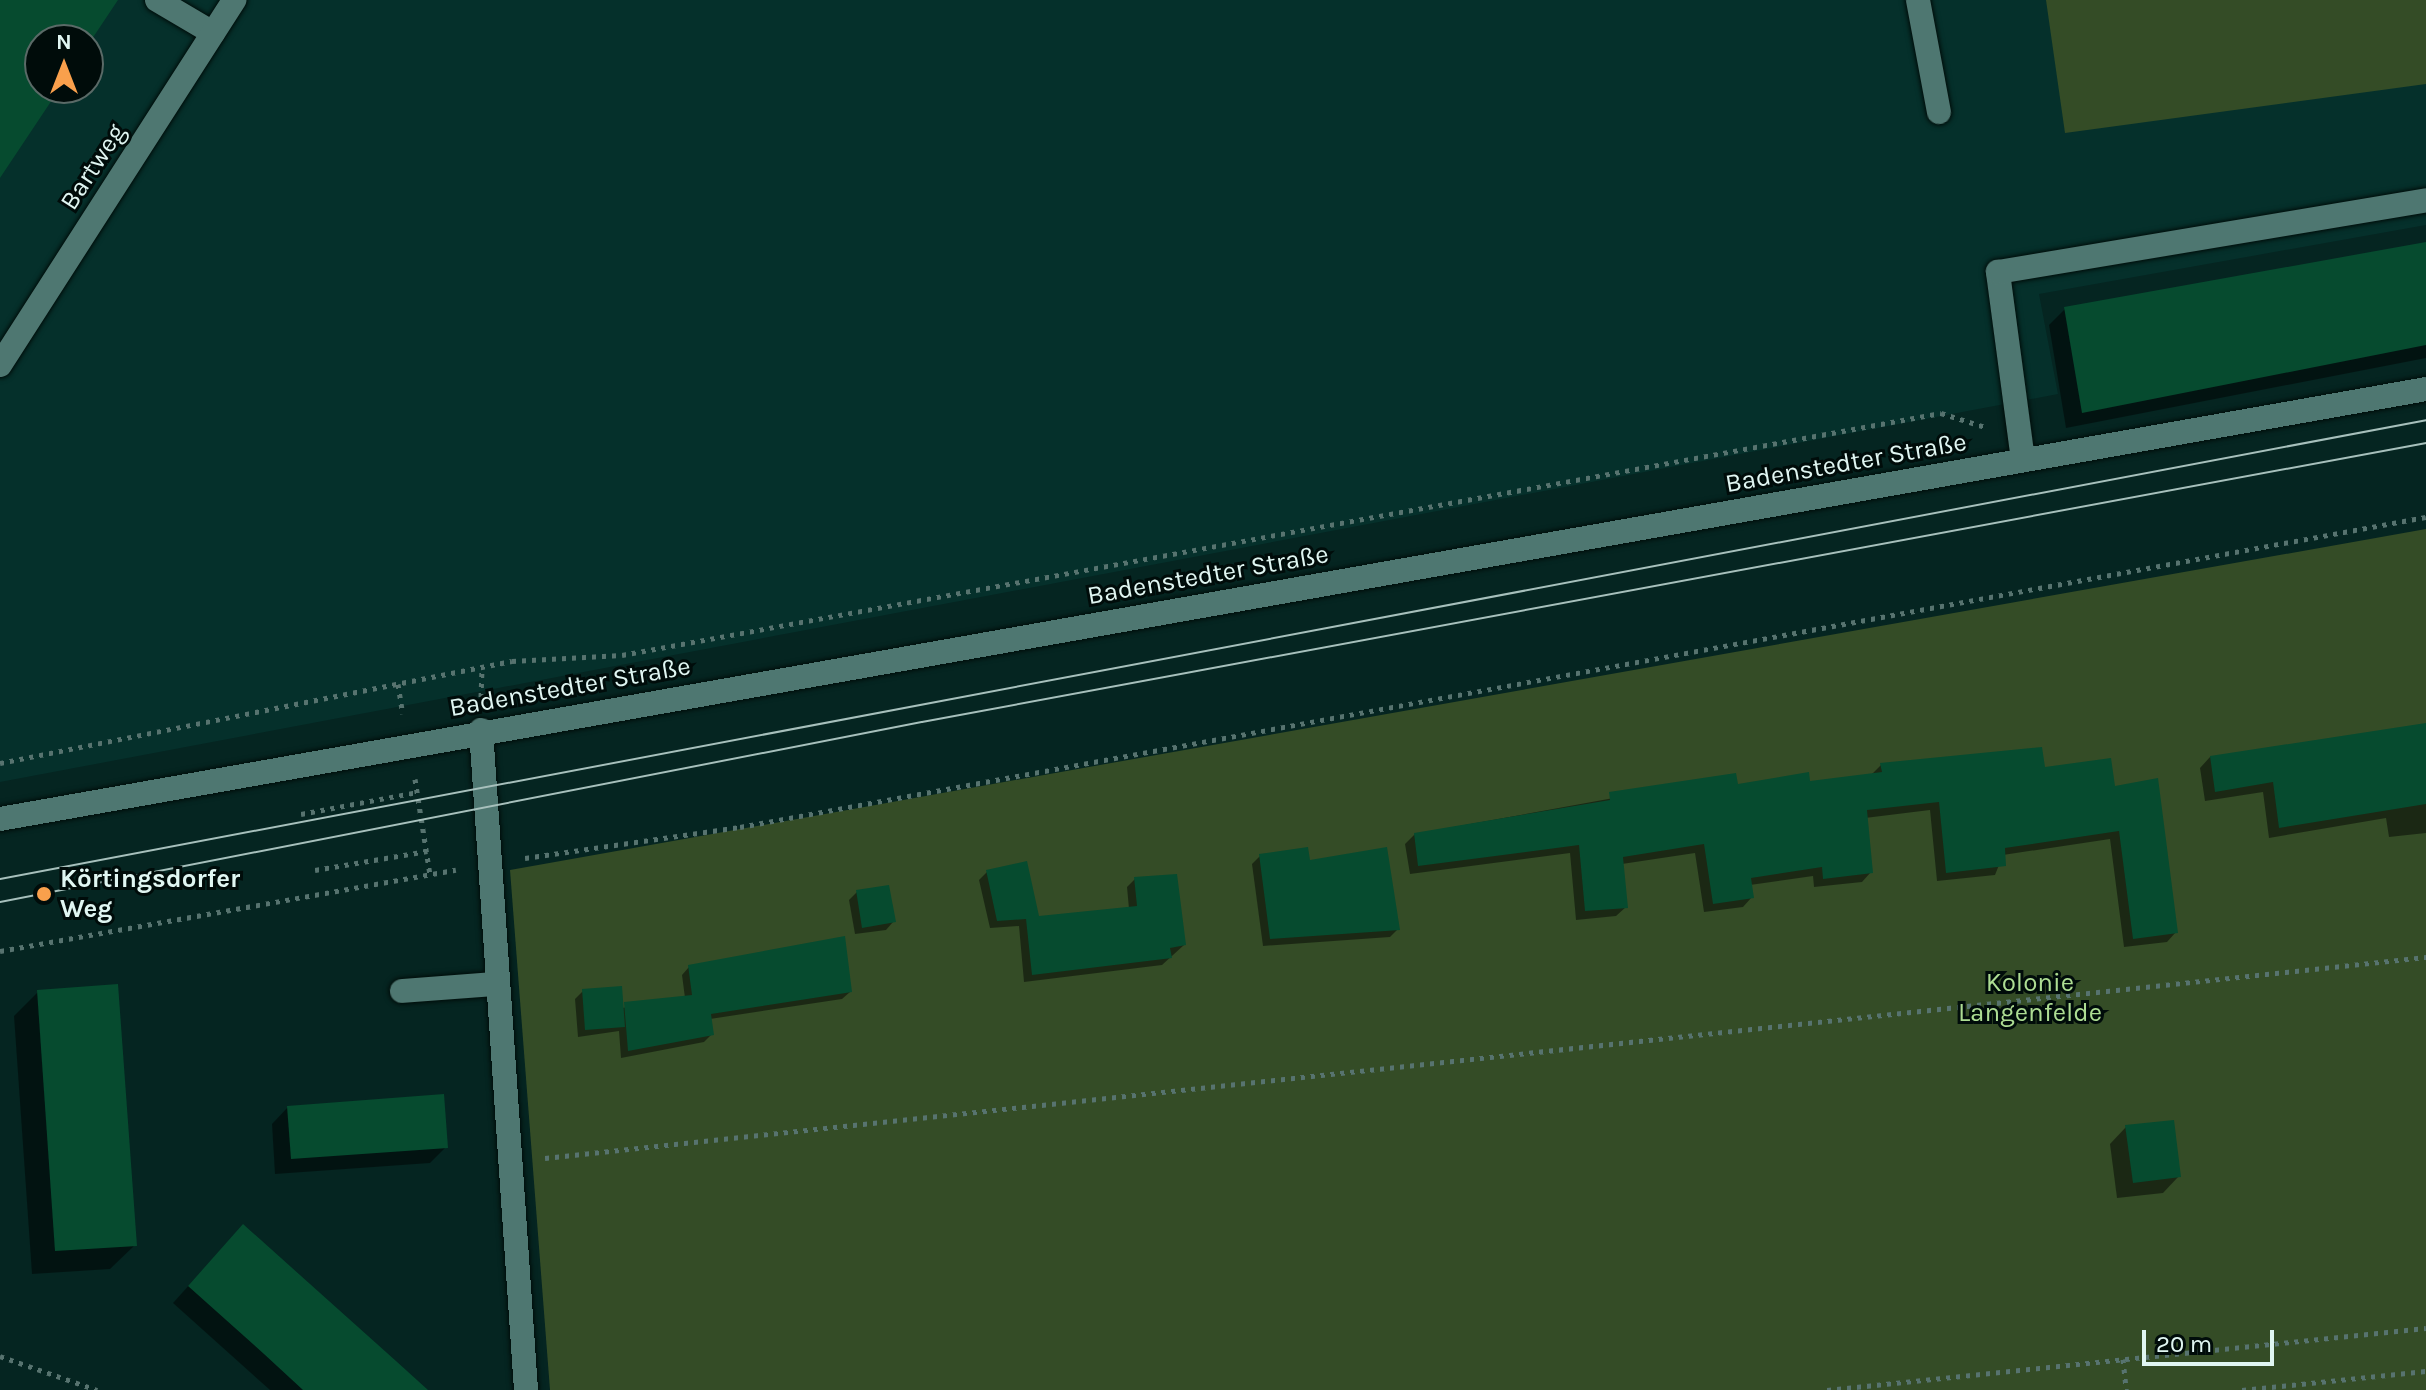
<!DOCTYPE html>
<meta charset="utf-8">
<style>
body{margin:0}
#map{position:relative;width:2426px;height:1390px;overflow:hidden;background:#052521;font-family:Karla,sans-serif}
div>[style]{position:absolute}
.built>*{inset:0;background:#05302b}
.green>*{inset:0;background:#344c26}
.shadow>*{inset:0;background:#0007}
.building>*{inset:0;background:#064b2f}
.path>*{height:5px;margin-top:-2.5px;transform-origin:0;background:repeating-linear-gradient(90deg,#57736f 0 4px,transparent 0 10px)}
.roads{filter:drop-shadow(0 0 2px #000d0a) drop-shadow(0 0 2px #000d0a)}
.lane>*{height:24px;margin:-12px;padding:0 12px;transform-origin:12px;border-radius:12px;background:#4e7771}
.street>*{height:24px;margin:-12px;padding:0 12px;transform-origin:12px;border-radius:12px;background:#4e7771}
.secondary>*{height:24px;margin:-12px;padding:0 12px;transform-origin:12px;border-radius:12px;background:#4e7771}
.tram>*{height:2px;margin:-1px;padding:0 1px;transform-origin:1px;border-radius:1px;background:#a7c0bc}
.dots>*{width:22px;height:22px;translate:-50% -50%;box-sizing:border-box;border:4px solid #000c0a;border-radius:50%}
span{translate:-50% -50%;white-space:nowrap;text-align:center;line-height:1.15;-webkit-text-stroke:6px #000c0a;paint-order:stroke}
.street-label{font-size:26px;color:#e0f6f2}
.poi-label{font-size:26px;color:#e0f6f2;font-weight:700}
.left{translate:0 -50%;text-align:left}
.park-label{font-size:26px;color:#addd93}
.north{position:absolute;left:24px;top:24px;width:80px;height:80px;box-sizing:border-box;background:#000c0a;border:2px solid #5a6a67;border-radius:50%;rotate:0deg;font-size:22px;font-weight:700;line-height:32px;text-align:center;color:#e0f6f2}
.north::after{content:'';display:block;margin:auto;width:28px;height:36px;background:#f9a04c;clip-path:polygon(50% 0,100% 100%,50% 72%,0 100%)}
.scale{position:absolute;left:2142px;top:1330px;width:132px;height:36px;box-sizing:border-box;border:4px solid #e0f6f2;border-top:0;padding-left:10px;font-size:24px;line-height:28px;white-space:nowrap;color:#e0f6f2;-webkit-text-stroke:6px #000c0a;paint-order:stroke}
</style>
<div id="map">
<div class="built">
<div style="clip-path:polygon(evenodd,0 0,2426px 0,2426px 225px,2039px 294px,2058px 394px,0 782px,0 0,40px 40px,88px 40px,88px 88px,40px 88px,40px 40px)"></div>
</div>
<div class="green">
<div style="clip-path:polygon(2046px 0,2426px 0,2426px 84px,2065px 133px)"></div>
<div style="clip-path:polygon(2426px 529px,2426px 1390px,550px 1390px,510px 870px)"></div>
</div>
<div class="shadow">
<div style="clip-path:polygon(2426px 244px,2426px 358px,2066px 428px,2049px 325px,2065px 309px)"></div>
<div style="clip-path:polygon(2426px 725px,2426px 833px,2389px 837px,2386px 818px,2269px 838px,2263px 792px,2205px 801px,2200px 768px,2210px 757px)"></div>
<div style="clip-path:polygon(1881px 765px,2043px 769px,2114px 788px,2176px 932px,2167px 942px,2124px 947px,2110px 839px,2003px 855px,1995px 875px,1937px 881px,1930px 810px,1865px 818px,1871px 872px,1862px 882px,1814px 887px,1813px 876px,1750px 885px,1752px 897px,1743px 907px,1704px 912px,1695px 853px,1622px 864px,1626px 907px,1616px 916px,1576px 920px,1570px 853px,1410px 874px,1405px 844px,1415px 834px,1735px 776px,1736px 786px,1809px 783px,1871px 775px)"></div>
<div style="clip-path:polygon(1260px 856px,1397px 930px,1390px 937px,1263px 946px,1252px 864px)"></div>
<div style="clip-path:polygon(987px 872px,1037px 918px,1129px 909px,1127px 887px,1135px 879px,1184px 945px,1162px 965px,1024px 982px,1019px 926px,990px 928px,979px 880px)"></div>
<div style="clip-path:polygon(857px 892px,893px 922px,886px 930px,855px 934px,849px 900px)"></div>
<div style="clip-path:polygon(689px 967px,850px 992px,842px 999px,710px 1019px,712px 1034px,704px 1042px,621px 1058px,619px 1031px,578px 1037px,575px 999px,583px 991px,622px 1008px,685px 998px,682px 975px)"></div>
<div style="clip-path:polygon(38px 992px,135px 1245px,110px 1269px,32px 1274px,14px 1016px)"></div>
<div style="clip-path:polygon(288px 1107px,446px 1147px,430px 1163px,275px 1174px,272px 1124px)"></div>
<div style="clip-path:polygon(2126px 1127px,2179px 1176px,2163px 1193px,2117px 1198px,2110px 1144px)"></div>
<div style="clip-path:polygon(227px 1243px,425px 1390px,270px 1390px,173px 1303px)"></div>
</div>
<div class="building">
<div style="clip-path:polygon(0 0,118px 0,88px 45px,40px 40px,40px 88px,60px 88px,0 178px)"></div>
<div style="clip-path:polygon(2426px 242px,2426px 345px,2082px 413px,2064px 307px)"></div>
<div style="clip-path:polygon(2426px 723px,2426px 804px,2279px 828px,2273px 782px,2215px 792px,2210px 756px)"></div>
<div style="clip-path:polygon(2042px 747px,2045px 767px,2111px 758px,2115px 786px,2158px 778px,2178px 933px,2133px 939px,2119px 831px,2005px 848px,2006px 866px,1946px 873px,1939px 802px,1867px 810px,1873px 873px,1823px 879px,1822px 867px,1751px 878px,1754px 898px,1713px 904px,1704px 844px,1623px 857px,1628px 908px,1585px 911px,1579px 845px,1418px 866px,1414px 833px,1610px 800px,1609px 792px,1736px 773px,1738px 784px,1809px 772px,1810px 781px,1882px 772px,1880px 763px)"></div>
<div style="clip-path:polygon(1308px 847px,1310px 860px,1387px 847px,1400px 930px,1270px 939px,1259px 854px)"></div>
<div style="clip-path:polygon(1027px 861px,1039px 916px,1137px 906px,1134px 877px,1177px 874px,1186px 945px,1170px 948px,1172px 958px,1032px 975px,1026px 919px,997px 921px,986px 870px)"></div>
<div style="clip-path:polygon(889px 885px,896px 922px,862px 928px,856px 890px)"></div>
<div style="clip-path:polygon(845px 936px,852px 992px,711px 1014px,714px 1035px,628px 1051px,624px 1002px,692px 995px,688px 965px)"></div>
<div style="clip-path:polygon(118px 984px,137px 1246px,55px 1251px,37px 990px)"></div>
<div style="clip-path:polygon(622px 986px,625px 1027px,585px 1030px,582px 989px)"></div>
<div style="clip-path:polygon(444px 1094px,448px 1148px,291px 1159px,287px 1106px)"></div>
<div style="clip-path:polygon(2174px 1120px,2181px 1177px,2133px 1183px,2125px 1125px)"></div>
<div style="clip-path:polygon(243px 1224px,396px 1361px,428px 1390px,303px 1390px,264px 1354px,188px 1286px)"></div>
</div>
<div class="path">
<div style="left:398px;top:684px;width:30px;rotate:81deg"></div>
<div style="left:481px;top:697px;width:30px;rotate:-88deg"></div>
<div style="left:0;top:763px;width:522px;rotate:-11.27deg"></div>
<div style="left:512px;top:661px;width:110px;rotate:-3.1deg"></div>
<div style="left:622px;top:655px;width:1341px;rotate:-10.4deg"></div>
<div style="left:1941px;top:413px;width:46px;rotate:17.7deg"></div>
<div style="left:415px;top:779px;width:97px;rotate:81.1deg"></div>
<div style="left:301px;top:814px;width:118px;rotate:-10.7deg"></div>
<div style="left:525px;top:858px;width:217px;rotate:-8.2deg"></div>
<div style="left:740px;top:827px;width:1714px;rotate:-10.42deg"></div>
<div style="left:315px;top:870px;width:114px;rotate:-9.6deg"></div>
<div style="left:0;top:951px;width:463px;rotate:-10.1deg"></div>
<div style="left:545px;top:1158px;width:1892px;rotate:-6.1deg"></div>
<div style="left:0;top:1356px;width:103px;rotate:19.3deg"></div>
<div style="left:2123px;top:1359px;width:31px;rotate:84deg"></div>
<div style="left:1827px;top:1390px;width:602px;rotate:-5.91deg"></div>
<div style="left:2242px;top:1390px;width:185px;rotate:-5.9deg"></div>
</div>
<div class="roads">
<div class="lane">
<div style="left:157px;top:0;width:65px;rotate:30.5deg"></div>
<div style="left:1918px;top:0;width:114px;rotate:79.4deg"></div>
<div style="left:2023px;top:460px;width:190px;rotate:-97.6deg"></div>
<div style="left:1998px;top:272px;width:434px;rotate:-9.5deg"></div>
<div style="left:402px;top:991px;width:94px;rotate:-4.3deg"></div>
</div>
<div class="street">
<div style="left:0;top:365px;width:434px;rotate:-57.3deg"></div>
<div style="left:481px;top:730px;width:662px;rotate:86.1deg"></div>
</div>
<div class="secondary">
<div style="left:0;top:819px;width:2464px;rotate:-10.05deg"></div>
</div>
</div>
<div class="tram">
<div style="left:0;top:879px;width:2469px;rotate:-10.71deg"></div>
<div style="left:0;top:902px;width:939px;rotate:-11.05deg"></div>
<div style="left:922px;top:722px;width:1530px;rotate:-10.51deg"></div>
</div>
<div class="dots">
<div style="left:44px;top:894px;background:#f9a04c"></div>
</div>
<div class="street-label">
<span style="left:93px;top:167px;rotate:-57deg">Bartweg</span>
<span style="left:1846px;top:463px;rotate:-10deg">Badenstedter Straße</span>
<span style="left:1208px;top:575px;rotate:-10deg">Badenstedter Straße</span>
<span style="left:570px;top:687px;rotate:-10deg">Badenstedter Straße</span>
</div>
<div class="poi-label">
<span class="left" style="left:60px;top:894px">Körtingsdorfer<br>Weg</span>
</div>
<div class="park-label">
<span style="left:2030px;top:998px">Kolonie<br>Langenfelde</span>
</div>
<div class="north">N</div>
<div class="scale">20 m</div>
</div>
